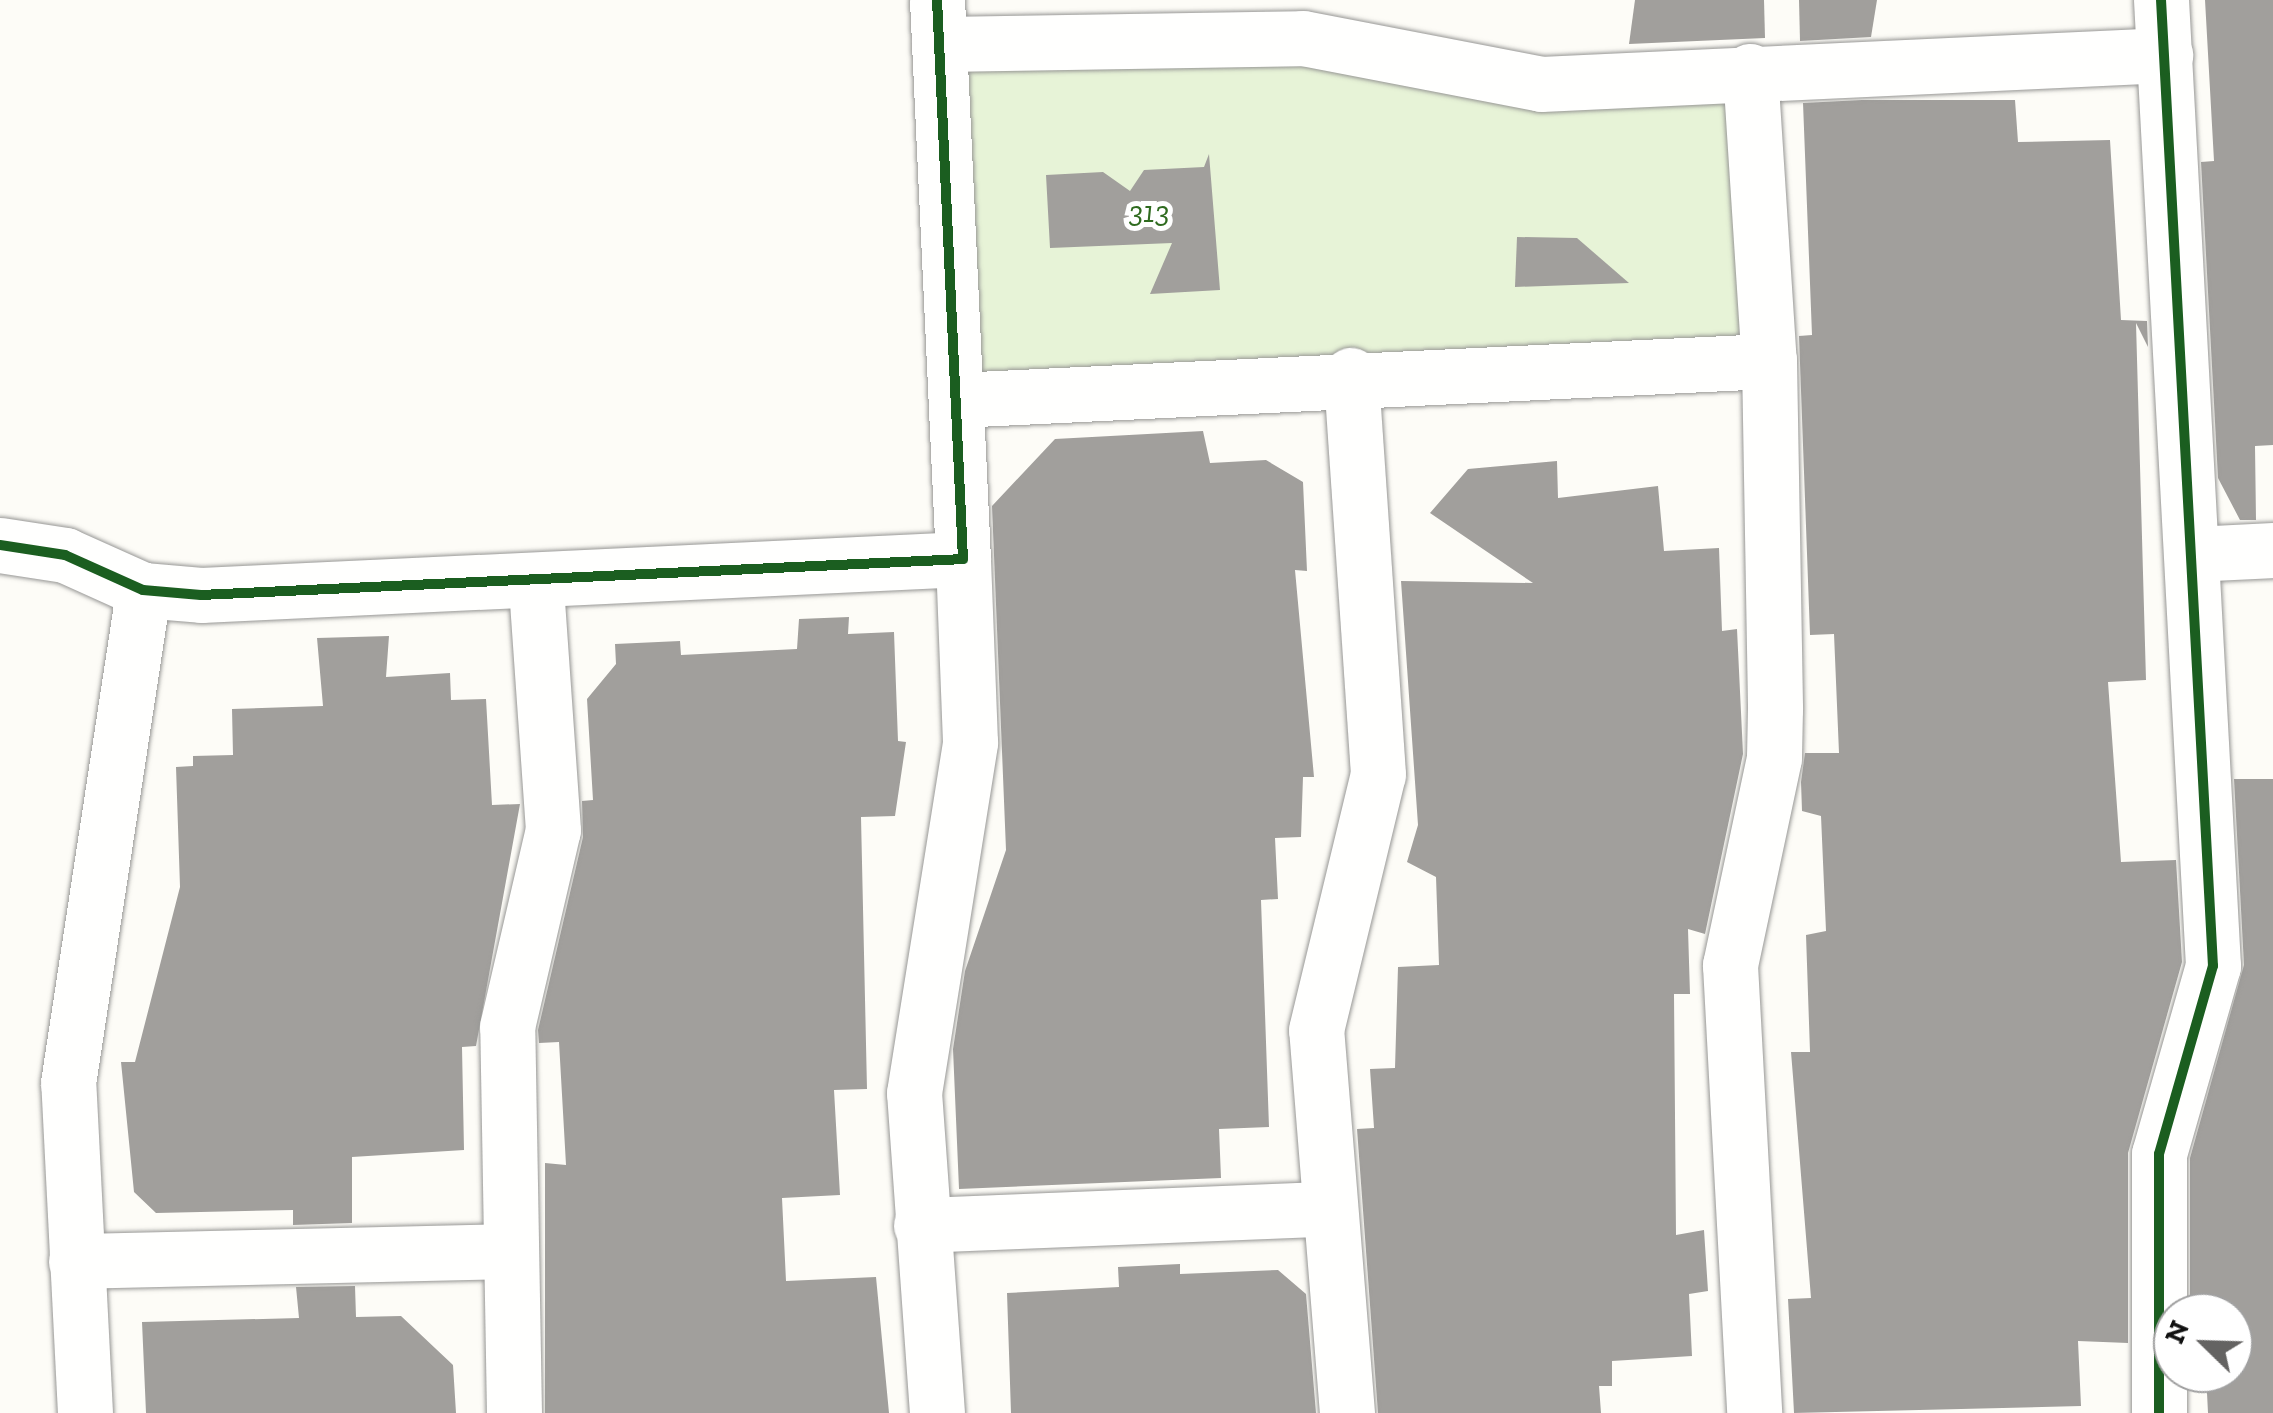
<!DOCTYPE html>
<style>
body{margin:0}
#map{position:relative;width:2273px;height:1413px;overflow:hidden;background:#fdfcf7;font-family:"Zilla Slab",serif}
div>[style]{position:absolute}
.green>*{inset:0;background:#e7f3d7}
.building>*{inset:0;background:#a19f9c}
.roads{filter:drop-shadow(0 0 2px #979795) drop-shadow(0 0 2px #979795)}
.street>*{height:55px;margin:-27.5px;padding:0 27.5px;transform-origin:27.5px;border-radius:27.5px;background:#fffffe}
.cycleway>*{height:10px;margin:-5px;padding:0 5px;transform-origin:5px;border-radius:5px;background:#1b5e20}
span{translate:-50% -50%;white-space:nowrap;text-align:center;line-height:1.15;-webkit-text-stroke:10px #fff;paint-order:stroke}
.park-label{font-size:30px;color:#2f6b1f;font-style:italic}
.north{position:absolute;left:2153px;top:1293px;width:100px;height:100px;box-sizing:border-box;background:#fff;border:2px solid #a0a0a0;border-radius:50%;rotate:293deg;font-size:28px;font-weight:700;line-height:40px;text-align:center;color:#111}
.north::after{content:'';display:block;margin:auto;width:35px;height:45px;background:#646362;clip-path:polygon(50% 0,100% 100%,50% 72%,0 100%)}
</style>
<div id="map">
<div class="green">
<div style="clip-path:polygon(932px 23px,1448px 76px,1774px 59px,1785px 380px,945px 411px)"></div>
</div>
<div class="building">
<div style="clip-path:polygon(1635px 0,1764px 0,1765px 38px,1629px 44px)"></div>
<div style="clip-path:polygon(1799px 0,1877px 0,1871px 37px,1800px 41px)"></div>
<div style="clip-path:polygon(2205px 0,2273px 0,2273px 445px,2255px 446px,2256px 520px,2240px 520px,2218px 478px,2201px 162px,2214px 161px)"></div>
<div style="clip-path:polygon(1862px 100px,2015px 100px,2018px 142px,2110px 140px,2121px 320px,2147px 321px,2148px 347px,2136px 323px,2146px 680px,2108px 682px,2121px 862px,2176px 860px,2182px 962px,2128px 1153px,2128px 1343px,2078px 1341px,2081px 1406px,1794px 1413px,1788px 1299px,1811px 1298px,1791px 1052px,1810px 1052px,1806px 935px,1826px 931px,1821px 816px,1802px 811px,1801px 782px,1805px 753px,1839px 753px,1834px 634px,1810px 635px,1799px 336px,1812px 335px,1803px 103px)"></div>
<div style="clip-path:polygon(1209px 154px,1220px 290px,1150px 294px,1172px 243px,1050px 248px,1046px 175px,1103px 172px,1130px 191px,1144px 170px,1204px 167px)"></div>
<div style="clip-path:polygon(1517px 237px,1577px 238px,1629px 283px,1515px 287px)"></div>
<div style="clip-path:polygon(1203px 431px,1210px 463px,1266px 460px,1303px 482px,1307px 571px,1295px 570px,1314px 777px,1303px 777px,1301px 837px,1275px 838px,1278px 899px,1261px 900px,1269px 1127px,1219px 1129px,1221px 1178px,959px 1189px,953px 1049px,965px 971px,1006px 850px,992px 506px,1055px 439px)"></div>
<div style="clip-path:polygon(1557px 461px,1558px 498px,1658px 486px,1664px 551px,1719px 548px,1722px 631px,1737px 629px,1743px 754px,1705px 934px,1688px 929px,1690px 994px,1674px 994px,1676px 1235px,1704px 1230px,1708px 1291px,1689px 1294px,1692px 1356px,1612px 1361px,1612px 1386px,1599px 1386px,1601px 1413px,1378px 1413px,1357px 1129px,1374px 1128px,1370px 1069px,1395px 1068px,1398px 967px,1439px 965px,1436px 877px,1407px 862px,1418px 825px,1401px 581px,1533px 583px,1430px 513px,1468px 469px)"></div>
<div style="clip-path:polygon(849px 617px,848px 634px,894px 632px,898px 741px,906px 742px,895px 816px,861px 817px,867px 1089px,834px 1090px,840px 1195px,782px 1198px,786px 1281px,876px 1277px,889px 1413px,545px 1413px,545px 1163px,566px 1165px,559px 1042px,539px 1043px,538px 1030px,583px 837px,582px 801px,593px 800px,587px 699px,616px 664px,615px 644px,680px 641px,681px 655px,797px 649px,799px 619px)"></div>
<div style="clip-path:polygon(389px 636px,386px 677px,450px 673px,451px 700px,486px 699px,492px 805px,520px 804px,476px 1046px,462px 1047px,464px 1150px,352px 1157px,352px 1223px,293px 1225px,293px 1210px,156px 1213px,134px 1192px,121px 1062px,135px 1062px,180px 887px,176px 767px,193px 766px,193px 756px,233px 755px,232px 709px,323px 706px,317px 638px)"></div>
<div style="clip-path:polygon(2234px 779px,2273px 779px,2273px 1413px,2208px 1413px,2206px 1373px,2233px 1373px,2233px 1313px,2190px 1313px,2190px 1158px,2244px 965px)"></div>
<div style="clip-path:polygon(1180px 1264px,1180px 1274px,1278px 1270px,1306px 1294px,1316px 1413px,1011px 1413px,1007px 1293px,1119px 1287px,1118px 1267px)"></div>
<div style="clip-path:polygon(355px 1286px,356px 1317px,401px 1316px,453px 1365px,456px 1413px,146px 1413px,142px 1322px,299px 1318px,296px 1287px)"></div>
</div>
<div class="roads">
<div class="street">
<div style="left:939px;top:44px;width:364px;rotate:-0.9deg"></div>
<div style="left:1303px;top:38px;width:242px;rotate:10.9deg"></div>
<div style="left:1541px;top:84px;width:625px;rotate:-2.66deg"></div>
<div style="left:1750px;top:71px;width:291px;rotate:86.3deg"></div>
<div style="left:1769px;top:361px;width:348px;rotate:89deg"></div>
<div style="left:1775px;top:709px;width:49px;rotate:91.2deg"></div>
<div style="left:1774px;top:758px;width:212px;rotate:102deg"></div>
<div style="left:1730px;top:965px;width:449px;rotate:86.9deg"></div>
<div style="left:956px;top:400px;width:814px;rotate:-2.75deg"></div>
<div style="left:0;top:545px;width:66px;rotate:8.7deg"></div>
<div style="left:65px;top:555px;width:85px;rotate:24.2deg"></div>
<div style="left:143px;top:590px;width:58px;rotate:4.9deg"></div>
<div style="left:201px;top:595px;width:763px;rotate:-2.7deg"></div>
<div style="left:963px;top:559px;width:560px;rotate:-92.66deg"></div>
<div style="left:2192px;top:554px;width:81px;rotate:-2.8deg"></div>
<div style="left:921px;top:1225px;width:405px;rotate:-2.3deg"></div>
<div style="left:76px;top:1261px;width:431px;rotate:-1.3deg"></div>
<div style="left:85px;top:1413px;width:330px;rotate:-92.9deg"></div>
<div style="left:68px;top:1083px;width:499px;rotate:-81.3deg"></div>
<div style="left:514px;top:1413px;width:386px;rotate:-91deg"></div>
<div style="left:507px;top:1027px;width:202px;rotate:-76.9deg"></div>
<div style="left:553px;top:830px;width:247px;rotate:-94deg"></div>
<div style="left:937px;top:1413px;width:321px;rotate:-94.1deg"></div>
<div style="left:914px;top:1093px;width:355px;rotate:-80.9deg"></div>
<div style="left:970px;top:742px;width:183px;rotate:-92.2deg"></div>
<div style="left:1347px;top:1413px;width:384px;rotate:-94.6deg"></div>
<div style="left:1316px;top:1030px;width:263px;rotate:-76.4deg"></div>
<div style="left:1378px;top:774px;width:400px;rotate:-93.9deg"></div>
<div style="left:2159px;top:1413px;width:259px;rotate:-90deg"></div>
<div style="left:2159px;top:1154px;width:196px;rotate:-74deg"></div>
<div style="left:2213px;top:966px;width:967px;rotate:-93.08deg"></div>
</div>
</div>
<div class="cycleway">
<div style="left:0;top:545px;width:66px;rotate:8.7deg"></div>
<div style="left:65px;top:555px;width:85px;rotate:24.2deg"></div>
<div style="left:143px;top:590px;width:58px;rotate:4.9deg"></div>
<div style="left:201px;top:595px;width:763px;rotate:-2.7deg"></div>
<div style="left:963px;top:559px;width:560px;rotate:-92.66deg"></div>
<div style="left:2159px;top:1413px;width:259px;rotate:-90deg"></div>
<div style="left:2159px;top:1154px;width:196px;rotate:-74deg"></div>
<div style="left:2213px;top:966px;width:967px;rotate:-93.08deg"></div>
</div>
<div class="park-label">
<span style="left:1149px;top:212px">313</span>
</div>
<div class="north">N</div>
</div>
